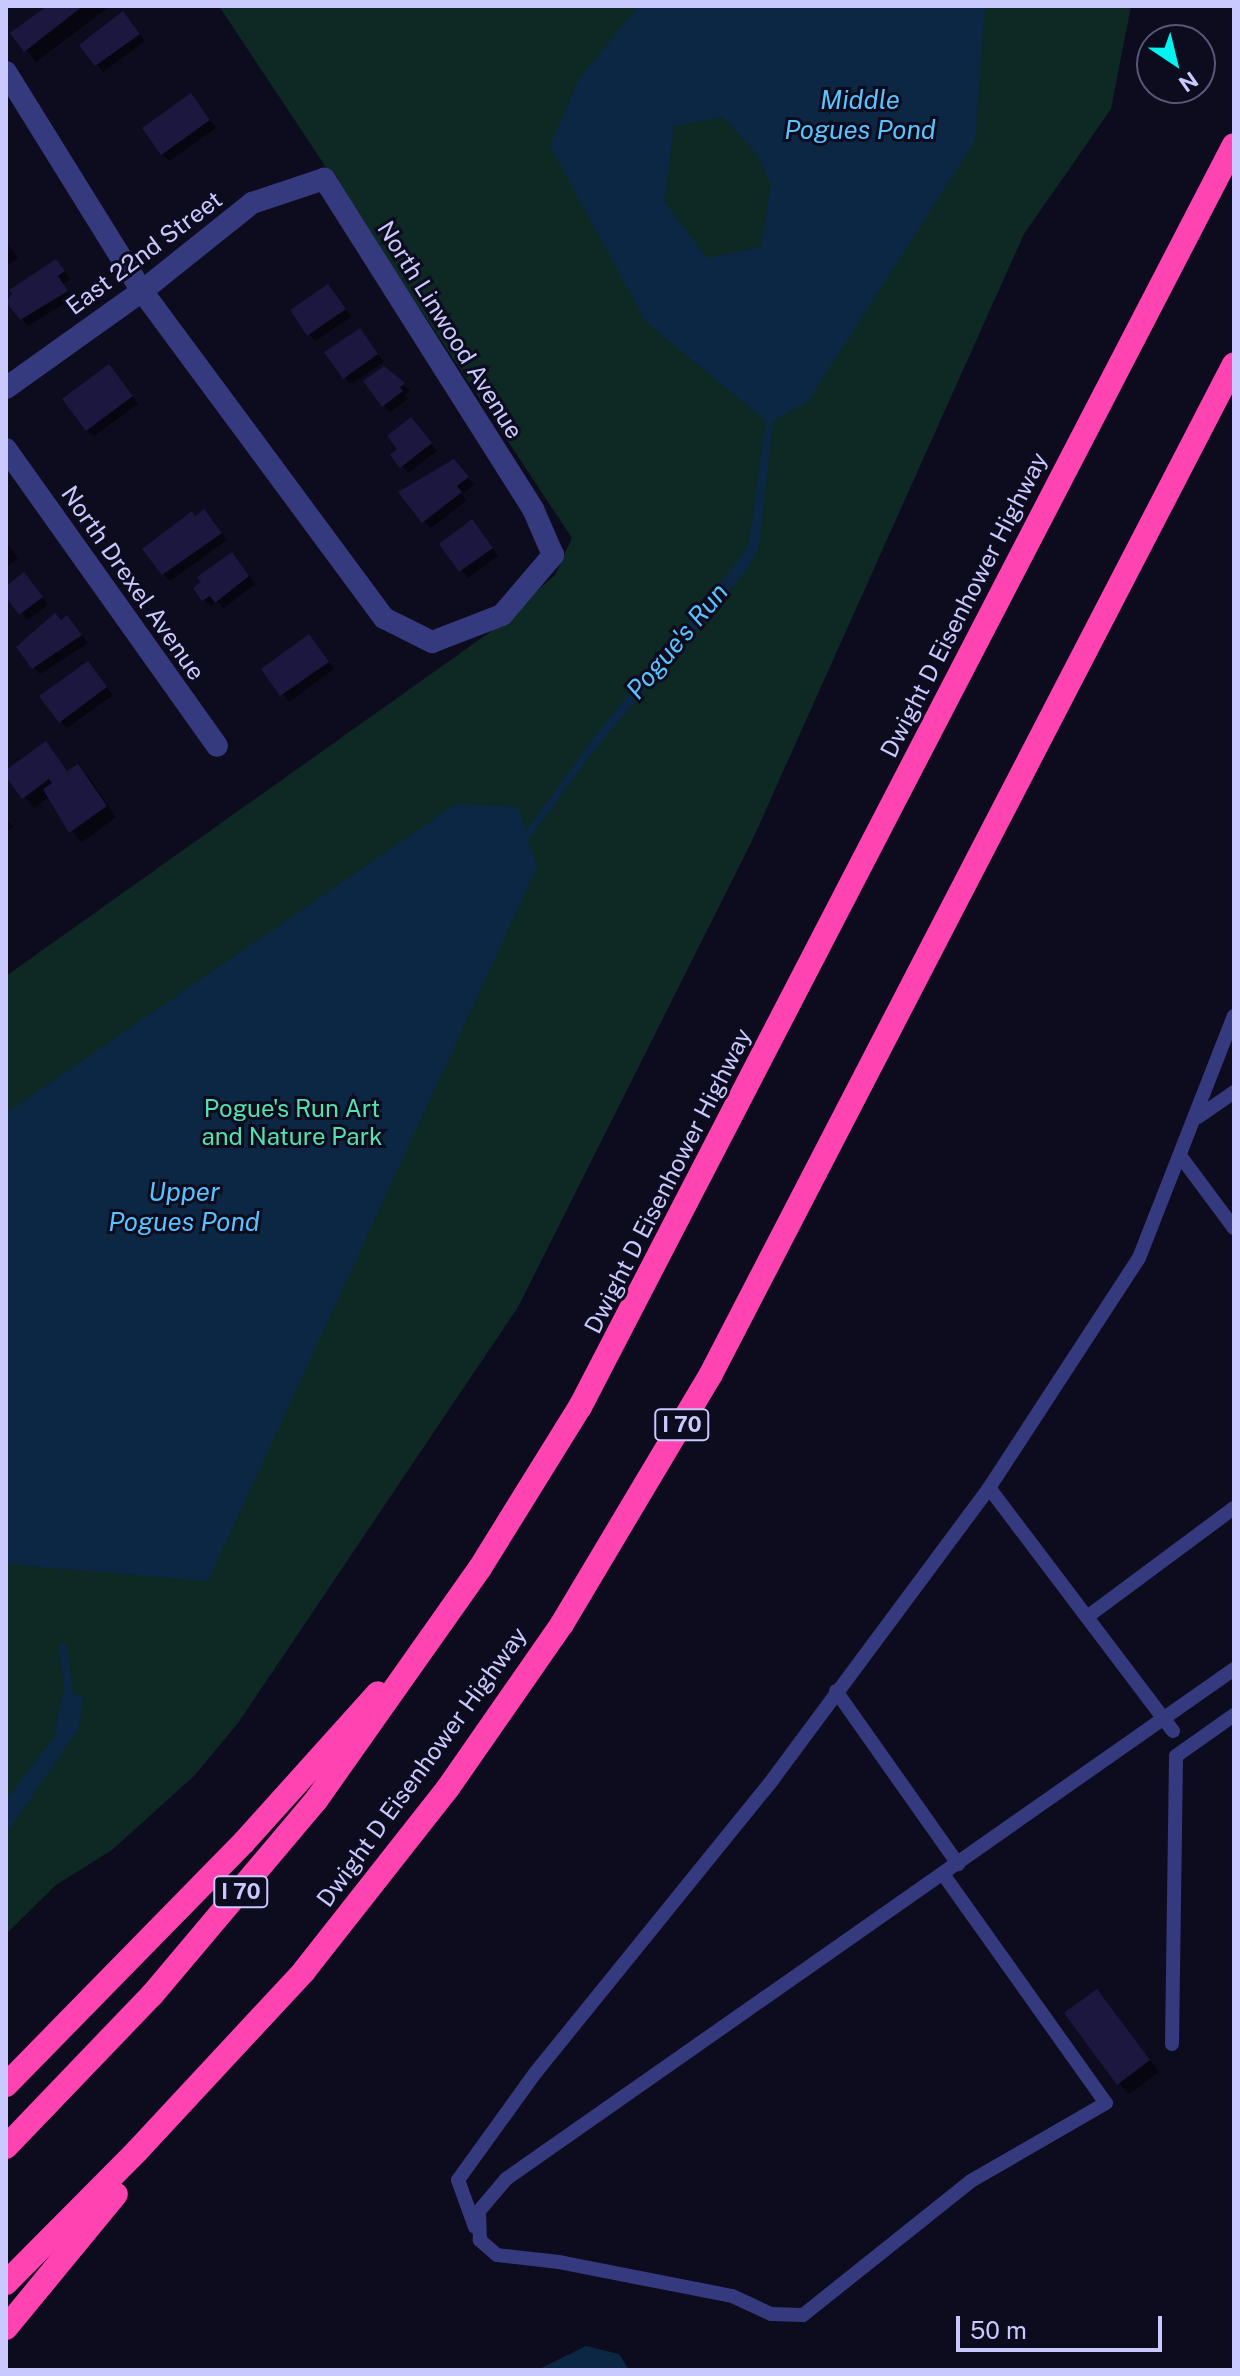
<!DOCTYPE html>
<style>
body{margin:0}
#map{position:relative;width:1240px;height:2376px;overflow:hidden;background:#0d0b1e;font-family:"Public Sans",sans-serif}
div>[style]{position:absolute}
.green>*{inset:0;background:#0e2824}
.water>*{inset:0;background:#0b2743}
.shadow>*{inset:0;background:#0007}
.stream>*{height:8px;margin:-4px;padding:0 4px;transform-origin:4px;border-radius:4px;background:#0b2743}
.building>*{inset:0;background:#1b173f}
.service>*{height:14px;margin:-7px;padding:0 7px;transform-origin:7px;border-radius:7px;background:#353a7e}
.minor>*{height:22px;margin:-11px;padding:0 11px;transform-origin:11px;border-radius:11px;background:#353a7e}
.motorway>*{height:24px;margin:-12px;padding:0 12px;transform-origin:12px;border-radius:12px;background:#ff44b2}
span{translate:-50% -50%;white-space:nowrap;text-align:center;line-height:1.15;-webkit-text-stroke:6px #0d0b1e;paint-order:stroke}
.shield-label span{padding:2px 6px;background:#0d0b1e;border:2px solid;border-radius:6px;-webkit-text-stroke-width:0}
.shield-label{font-size:22px;color:#c9c9ff;font-weight:700}
.street-label{font-size:24px;color:#c9c9ff}
.park-label{font-size:24px;color:#53e1ae}
.water-label{font-size:26px;color:#57c4ff;font-style:italic}
.frame{position:absolute;inset:0;border:8px solid #c9c9ff;pointer-events:none}
.north{position:absolute;left:1136px;top:24px;width:80px;height:80px;box-sizing:border-box;background:#0d0b1e;border:2px solid #585778;border-radius:50%;rotate:145deg;font-size:22px;font-weight:700;line-height:32px;text-align:center;color:#c9c9ff}
.north::after{content:'';display:block;margin:auto;width:28px;height:36px;background:#00f4f1;clip-path:polygon(50% 0,100% 100%,50% 72%,0 100%)}
.scale{position:absolute;left:956px;top:2316px;width:206px;height:36px;box-sizing:border-box;border:4px solid #c9c9ff;border-top:0;padding-left:10px;font-size:24px;line-height:28px;white-space:nowrap;color:#c9c9ff;-webkit-text-stroke:6px #0d0b1e;paint-order:stroke}
</style>
<div id="map">
<div class="green">
<div style="clip-path:polygon(219px 6px,1131px 6px,1111px 109px,1024px 234px,751px 843px,518px 1307px,238px 1723px,195px 1775px,112px 1850px,56px 1885px,6px 1934px,6px 976px,490px 632px,555px 575px,572px 538px)"></div>
</div>
<div class="water">
<div style="clip-path:polygon(evenodd,639px 6px,985px 6px,975px 141px,808px 401px,773px 421px,759px 547px,748px 568px,596px 748px,528px 840px,537px 867px,208px 1581px,6px 1564px,6px 1113px,456px 804px,518px 807px,526px 831px,591px 741px,748px 548px,766px 421px,646px 322px,550px 146px,579px 79px,639px 6px,723px 117px,757px 154px,771px 185px,761px 247px,707px 258px,664px 201px,674px 126px,723px 117px)"></div>
<div style="clip-path:polygon(63px 1693px,83px 1696px,79px 1728px,6px 1834px,6px 1800px,54px 1737px)"></div>
<div style="clip-path:polygon(586px 2346px,619px 2354px,629px 2370px,537px 2370px)"></div>
</div>
<div class="shadow">
<div style="clip-path:polygon(50px 6px,110px 6px,36px 62px,13px 33px)"></div>
<div style="clip-path:polygon(130px 20px,145px 41px,103px 72px,82px 46px)"></div>
<div style="clip-path:polygon(198px 103px,216px 128px,169px 161px,162px 154px)"></div>
<div style="clip-path:polygon(6px 241px,18px 258px,6px 267px)"></div>
<div style="clip-path:polygon(62px 268px,70px 279px,63px 284px,73px 298px,28px 326px,7px 300px)"></div>
<div style="clip-path:polygon(335px 293px,351px 317px,315px 341px,309px 334px)"></div>
<div style="clip-path:polygon(366px 337px,384px 362px,351px 384px,345px 378px)"></div>
<div style="clip-path:polygon(384px 368px,410px 391px,405px 395px,408px 399px,390px 412px,384px 405px)"></div>
<div style="clip-path:polygon(116px 374px,138px 404px,94px 436px,87px 430px)"></div>
<div style="clip-path:polygon(417px 427px,437px 451px,408px 473px,402px 466px)"></div>
<div style="clip-path:polygon(461px 468px,474px 485px,462px 494px,467px 500px,431px 528px,424px 521px)"></div>
<div style="clip-path:polygon(196px 518px,211px 518px,227px 540px,170px 581px,163px 574px)"></div>
<div style="clip-path:polygon(479px 529px,498px 556px,468px 578px,441px 544px)"></div>
<div style="clip-path:polygon(6px 542px,18px 558px,6px 567px)"></div>
<div style="clip-path:polygon(238px 561px,255px 584px,224px 608px,217px 602px,211px 606px,204px 600px)"></div>
<div style="clip-path:polygon(31px 582px,48px 605px,27px 620px,6px 588px)"></div>
<div style="clip-path:polygon(74px 624px,88px 643px,40px 674px,33px 667px)"></div>
<div style="clip-path:polygon(316px 644px,334px 669px,289px 702px,264px 669px)"></div>
<div style="clip-path:polygon(94px 670px,113px 695px,67px 728px,61px 722px)"></div>
<div style="clip-path:polygon(45px 744px,69px 773px,78px 766px,89px 777px,116px 817px,81px 843px,50px 796px,34px 808px,6px 773px)"></div>
<div style="clip-path:polygon(6px 818px,13px 827px,6px 832px)"></div>
<div style="clip-path:polygon(1097px 1991px,1159px 2072px,1129px 2094px,1119px 2083px)"></div>
</div>
<div class="stream">
<div style="left:63px;top:1647px;width:56px;rotate:82.9deg"></div>
</div>
<div class="building">
<div style="clip-path:polygon(47px 6px,83px 6px,24px 52px,10px 33px)"></div>
<div style="clip-path:polygon(123px 11px,140px 34px,95px 66px,79px 45px)"></div>
<div style="clip-path:polygon(191px 93px,210px 120px,161px 155px,142px 128px)"></div>
<div style="clip-path:polygon(56px 259px,65px 271px,58px 276px,68px 291px,20px 320px,6px 302px,12px 294px,9px 290px)"></div>
<div style="clip-path:polygon(328px 284px,346px 309px,307px 336px,290px 310px)"></div>
<div style="clip-path:polygon(360px 328px,378px 354px,343px 379px,324px 352px)"></div>
<div style="clip-path:polygon(109px 364px,133px 396px,86px 431px,62px 399px)"></div>
<div style="clip-path:polygon(384px 366px,405px 383px,400px 387px,403px 391px,382px 407px,363px 381px)"></div>
<div style="clip-path:polygon(411px 417px,432px 443px,400px 468px,390px 455px,397px 449px,387px 436px)"></div>
<div style="clip-path:polygon(454px 459px,469px 477px,457px 486px,462px 492px,422px 523px,398px 492px)"></div>
<div style="clip-path:polygon(204px 509px,222px 533px,162px 575px,142px 549px,192px 511px,195px 516px)"></div>
<div style="clip-path:polygon(472px 519px,493px 548px,459px 572px,439px 544px)"></div>
<div style="clip-path:polygon(232px 552px,249px 576px,215px 603px,210px 596px,202px 601px,193px 588px,201px 582px,197px 577px)"></div>
<div style="clip-path:polygon(24px 572px,43px 597px,19px 615px,6px 597px,6px 586px)"></div>
<div style="clip-path:polygon(55px 613px,61px 620px,67px 615px,82px 635px,32px 669px,16px 647px)"></div>
<div style="clip-path:polygon(309px 634px,329px 662px,280px 696px,261px 669px)"></div>
<div style="clip-path:polygon(88px 661px,107px 687px,59px 723px,39px 696px)"></div>
<div style="clip-path:polygon(46px 741px,67px 771px,78px 764px,107px 806px,69px 833px,43px 789px,52px 783px,49px 779px,22px 799px,6px 777px,6px 770px)"></div>
<div style="clip-path:polygon(1097px 1989px,1150px 2060px,1117px 2085px,1064px 2013px)"></div>
</div>
<div class="service">
<div style="left:1198px;top:1117px;width:44px;rotate:-34.8deg"></div>
<div style="left:1181px;top:1157px;width:89px;rotate:53.3deg"></div>
<div style="left:1087px;top:1617px;width:183px;rotate:-36.6deg"></div>
<div style="left:836px;top:1691px;width:212px;rotate:54.8deg"></div>
<div style="left:1173px;top:1731px;width:305px;rotate:-127.1deg"></div>
<div style="left:989px;top:1488px;width:275px;rotate:-56.9deg"></div>
<div style="left:1139px;top:1258px;width:260px;rotate:-68.6deg"></div>
<div style="left:943px;top:1874px;width:281px;rotate:54.6deg"></div>
<div style="left:1106px;top:2103px;width:156px;rotate:150deg"></div>
<div style="left:971px;top:2181px;width:215px;rotate:141.4deg"></div>
<div style="left:803px;top:2315px;width:32px;rotate:-178deg"></div>
<div style="left:771px;top:2314px;width:43px;rotate:-155.2deg"></div>
<div style="left:732px;top:2296px;width:176px;rotate:-168.9deg"></div>
<div style="left:559px;top:2262px;width:62px;rotate:-173.6deg"></div>
<div style="left:497px;top:2255px;width:23px;rotate:-139deg"></div>
<div style="left:480px;top:2240px;width:29px;rotate:-92deg"></div>
<div style="left:479px;top:2211px;width:42px;rotate:-49.8deg"></div>
<div style="left:506px;top:2179px;width:889px;rotate:-35.01deg"></div>
<div style="left:1172px;top:2044px;width:288px;rotate:-89.2deg"></div>
<div style="left:1176px;top:1756px;width:71px;rotate:-35.3deg"></div>
<div style="left:475px;top:2227px;width:50px;rotate:-109.9deg"></div>
<div style="left:458px;top:2180px;width:133px;rotate:-54.2deg"></div>
<div style="left:536px;top:2072px;width:377px;rotate:-51deg"></div>
<div style="left:773px;top:1779px;width:362px;rotate:-53.4deg"></div>
</div>
<div class="minor">
<div style="left:6px;top:72px;width:258px;rotate:58.2deg"></div>
<div style="left:142px;top:291px;width:407px;rotate:53.5deg"></div>
<div style="left:384px;top:618px;width:54px;rotate:26.6deg"></div>
<div style="left:432px;top:642px;width:75px;rotate:-21.1deg"></div>
<div style="left:502px;top:615px;width:79px;rotate:-49.6deg"></div>
<div style="left:553px;top:555px;width:50px;rotate:-113.5deg"></div>
<div style="left:533px;top:509px;width:391px;rotate:-122.3deg"></div>
<div style="left:324px;top:179px;width:76px;rotate:161.6deg"></div>
<div style="left:252px;top:203px;width:141px;rotate:141.3deg"></div>
<div style="left:142px;top:291px;width:167px;rotate:144.5deg"></div>
<div style="left:6px;top:449px;width:364px;rotate:54.6deg"></div>
</div>
<div class="motorway">
<div style="left:6px;top:2085px;width:340px;rotate:-45.6deg"></div>
<div style="left:244px;top:1842px;width:200px;rotate:-48deg"></div>
<div style="left:6px;top:2147px;width:211px;rotate:-46.2deg"></div>
<div style="left:152px;top:1995px;width:256px;rotate:-49.9deg"></div>
<div style="left:317px;top:1799px;width:283px;rotate:-54.8deg"></div>
<div style="left:480px;top:1568px;width:190px;rotate:-58.2deg"></div>
<div style="left:580px;top:1407px;width:1421px;rotate:-62.61deg"></div>
<div style="left:6px;top:2283px;width:186px;rotate:-45.2deg"></div>
<div style="left:137px;top:2151px;width:246px;rotate:-47.1deg"></div>
<div style="left:304px;top:1971px;width:233px;rotate:-51.8deg"></div>
<div style="left:448px;top:1788px;width:200px;rotate:-55.2deg"></div>
<div style="left:562px;top:1624px;width:291px;rotate:-59.2deg"></div>
<div style="left:711px;top:1374px;width:1137px;rotate:-62.62deg"></div>
<div style="left:6px;top:2328px;width:173px;rotate:-50.6deg"></div>
</div>
<div class="shield-label">
<span style="left:682px;top:1425px">I 70</span>
<span style="left:241px;top:1892px">I 70</span>
</div>
<div class="street-label">
<span style="left:144px;top:253px;rotate:-37deg">East 22nd Street</span>
<span style="left:450px;top:330px;rotate:58deg">North Linwood Avenue</span>
<span style="left:133px;top:583px;rotate:55deg">North Drexel Avenue</span>
<span style="left:964px;top:605px;rotate:-63deg">Dwight D Eisenhower Highway</span>
<span style="left:668px;top:1181px;rotate:-63deg">Dwight D Eisenhower Highway</span>
<span style="left:422px;top:1767px;rotate:-54deg">Dwight D Eisenhower Highway</span>
</div>
<div class="park-label">
<span style="left:292px;top:1123px">Pogue's Run Art<br>and Nature Park</span>
</div>
<div class="water-label">
<span style="left:860px;top:115px">Middle<br>Pogues Pond</span>
<span style="left:677px;top:641px;rotate:-50deg">Pogue's Run</span>
<span style="left:184px;top:1207px">Upper<br>Pogues Pond</span>
</div>
<div class="frame"></div>
<div class="north">N</div>
<div class="scale">50 m</div>
</div>
